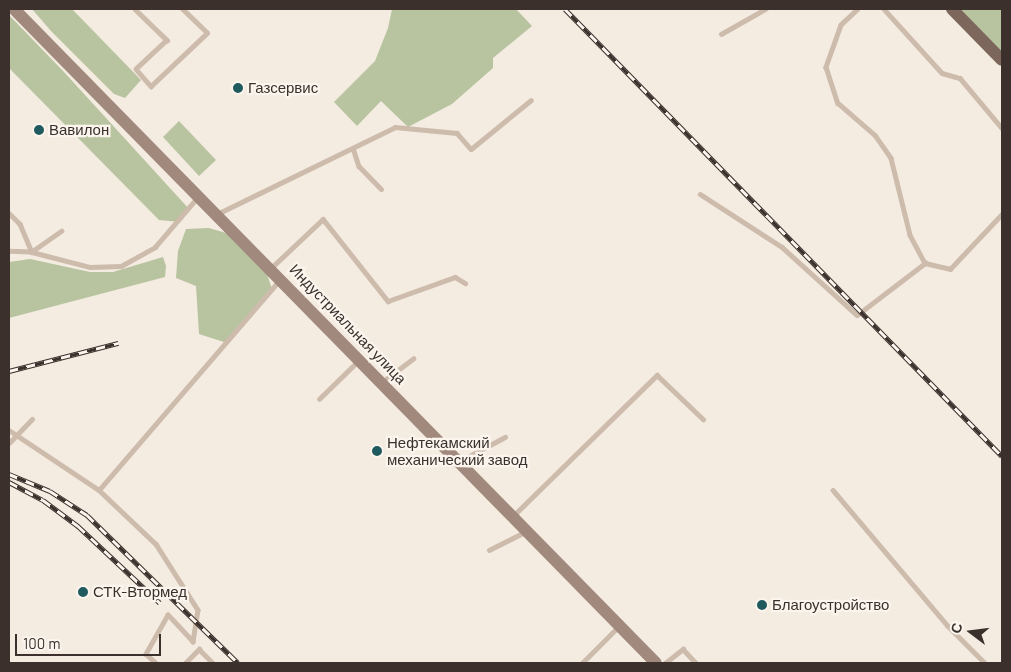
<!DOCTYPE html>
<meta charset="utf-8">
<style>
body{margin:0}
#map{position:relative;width:1011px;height:672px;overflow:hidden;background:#f4ebe1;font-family:Barlow,sans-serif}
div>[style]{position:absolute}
.green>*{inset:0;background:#b8c4a0}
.lane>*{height:4.5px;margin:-2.25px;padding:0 2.25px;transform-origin:2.25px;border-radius:2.25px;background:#cdbbac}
.secondary>*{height:12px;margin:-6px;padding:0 6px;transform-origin:6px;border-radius:6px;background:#a18a7d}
.primary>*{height:12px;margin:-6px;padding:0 6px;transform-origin:6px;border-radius:6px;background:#7d675c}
.rail>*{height:5px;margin-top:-2.5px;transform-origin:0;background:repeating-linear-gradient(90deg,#fbf5ee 0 9px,#3b302b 0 18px);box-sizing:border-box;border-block:1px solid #3b302b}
.dots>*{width:14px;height:14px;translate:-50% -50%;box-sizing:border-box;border:2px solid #fbf5ee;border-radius:50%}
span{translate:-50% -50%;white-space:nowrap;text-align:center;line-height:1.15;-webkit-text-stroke:4.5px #fbf5ee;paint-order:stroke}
.poi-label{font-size:15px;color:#3b302b}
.left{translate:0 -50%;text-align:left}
.street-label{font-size:15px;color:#3b302b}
.frame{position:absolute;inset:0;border:10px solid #3b302b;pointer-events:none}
.north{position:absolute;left:946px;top:607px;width:50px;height:50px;-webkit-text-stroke:4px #fbf5ee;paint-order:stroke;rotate:285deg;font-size:14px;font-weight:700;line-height:20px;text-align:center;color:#3b302b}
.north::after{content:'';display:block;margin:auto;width:18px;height:22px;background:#3b302b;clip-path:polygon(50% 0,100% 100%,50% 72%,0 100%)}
.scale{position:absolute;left:15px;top:634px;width:146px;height:22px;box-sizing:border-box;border:2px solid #3b302b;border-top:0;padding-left:6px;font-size:15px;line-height:18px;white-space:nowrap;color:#3b302b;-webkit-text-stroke:4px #fbf5ee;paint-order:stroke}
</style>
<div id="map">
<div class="green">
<div style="clip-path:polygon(32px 9px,72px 9px,141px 80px,125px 98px,114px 94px,51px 31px)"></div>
<div style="clip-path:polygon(392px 9px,516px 9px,532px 26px,493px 58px,493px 68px,452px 104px,408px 127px,381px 101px,357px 126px,334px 102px,375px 61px,388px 28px)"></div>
<div style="clip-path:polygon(959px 9px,1002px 9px,1002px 53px)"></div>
<div style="clip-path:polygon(9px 15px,64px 72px,190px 210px,180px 222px,159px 220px,9px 68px)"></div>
<div style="clip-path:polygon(179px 121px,216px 160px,199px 176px,163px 137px)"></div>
<div style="clip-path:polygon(209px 228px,226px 233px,267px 274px,273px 292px,227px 343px,199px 334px,196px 286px,176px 278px,178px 251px,186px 229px)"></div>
<div style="clip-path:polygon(163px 257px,166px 266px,165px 277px,9px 318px,9px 262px,30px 259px,90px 272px,113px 272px)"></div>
</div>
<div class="lane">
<div style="left:135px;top:9px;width:45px;rotate:44.1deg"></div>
<div style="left:167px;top:40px;width:42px;rotate:136.9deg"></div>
<div style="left:136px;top:69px;width:23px;rotate:49deg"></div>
<div style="left:151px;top:86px;width:77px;rotate:-43.4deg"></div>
<div style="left:207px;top:33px;width:35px;rotate:-136deg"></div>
<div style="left:858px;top:9px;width:23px;rotate:137deg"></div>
<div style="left:841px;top:25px;width:45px;rotate:109.7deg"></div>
<div style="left:826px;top:67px;width:38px;rotate:72deg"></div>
<div style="left:838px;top:103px;width:49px;rotate:40.9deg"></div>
<div style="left:875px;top:135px;width:28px;rotate:55deg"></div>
<div style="left:891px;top:158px;width:79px;rotate:76.1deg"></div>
<div style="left:910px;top:235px;width:32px;rotate:62deg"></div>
<div style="left:884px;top:9px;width:86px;rotate:47.8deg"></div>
<div style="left:942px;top:73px;width:19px;rotate:16deg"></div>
<div style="left:960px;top:78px;width:65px;rotate:50deg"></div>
<div style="left:721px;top:34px;width:51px;rotate:-29.6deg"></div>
<div style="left:353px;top:148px;width:19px;rotate:72deg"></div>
<div style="left:359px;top:166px;width:32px;rotate:46deg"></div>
<div style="left:700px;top:194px;width:98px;rotate:32.9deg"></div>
<div style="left:782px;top:247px;width:101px;rotate:42.2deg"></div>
<div style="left:857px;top:315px;width:86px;rotate:-37.4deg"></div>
<div style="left:925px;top:263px;width:26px;rotate:13deg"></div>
<div style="left:950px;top:269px;width:76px;rotate:-46.6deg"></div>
<div style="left:9px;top:213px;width:16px;rotate:45deg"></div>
<div style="left:20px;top:224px;width:30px;rotate:67deg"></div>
<div style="left:32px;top:252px;width:23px;rotate:-178deg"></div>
<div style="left:217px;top:214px;width:198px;rotate:-26deg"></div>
<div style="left:395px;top:127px;width:62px;rotate:5.5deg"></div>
<div style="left:457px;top:133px;width:21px;rotate:49deg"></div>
<div style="left:471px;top:149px;width:77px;rotate:-39.2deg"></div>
<div style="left:62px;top:231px;width:37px;rotate:145deg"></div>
<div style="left:32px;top:252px;width:60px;rotate:14.5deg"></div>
<div style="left:90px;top:267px;width:31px;rotate:-2deg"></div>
<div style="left:121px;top:266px;width:39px;rotate:-29deg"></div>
<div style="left:155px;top:247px;width:65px;rotate:-49.4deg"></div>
<div style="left:271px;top:268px;width:71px;rotate:-43.3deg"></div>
<div style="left:323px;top:219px;width:105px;rotate:51.6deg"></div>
<div style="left:388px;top:301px;width:71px;rotate:-19.7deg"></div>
<div style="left:455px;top:277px;width:12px;rotate:31deg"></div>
<div style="left:382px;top:382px;width:39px;rotate:-37deg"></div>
<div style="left:319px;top:399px;width:53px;rotate:-44.2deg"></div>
<div style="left:9px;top:430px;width:108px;rotate:33.7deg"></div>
<div style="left:99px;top:490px;width:276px;rotate:-49.3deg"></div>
<div style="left:9px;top:443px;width:33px;rotate:-46deg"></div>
<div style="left:460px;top:461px;width:51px;rotate:-28.1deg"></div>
<div style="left:99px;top:490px;width:79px;rotate:43.5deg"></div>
<div style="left:156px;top:544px;width:78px;rotate:57.5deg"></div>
<div style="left:198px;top:610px;width:32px;rotate:99deg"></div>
<div style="left:193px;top:642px;width:37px;rotate:-133deg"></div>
<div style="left:168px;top:615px;width:45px;rotate:119.4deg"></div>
<div style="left:146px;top:654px;width:13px;rotate:42deg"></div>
<div style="left:833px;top:490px;width:177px;rotate:49.8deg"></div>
<div style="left:947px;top:625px;width:54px;rotate:45deg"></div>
<div style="left:514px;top:515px;width:200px;rotate:-44.4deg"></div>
<div style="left:657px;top:375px;width:64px;rotate:43.7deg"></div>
<div style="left:489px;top:550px;width:40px;rotate:-26.6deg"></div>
<div style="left:185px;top:663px;width:20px;rotate:-45deg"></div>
<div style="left:199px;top:649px;width:20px;rotate:45deg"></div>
<div style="left:582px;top:663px;width:51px;rotate:-45deg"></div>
<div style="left:665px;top:663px;width:23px;rotate:-38deg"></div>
<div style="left:683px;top:649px;width:19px;rotate:47deg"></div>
</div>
<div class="secondary">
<div style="left:14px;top:9px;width:916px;rotate:45.53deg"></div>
</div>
<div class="primary">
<div style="left:952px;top:9px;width:71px;rotate:45.6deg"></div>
</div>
<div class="rail">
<div style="left:565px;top:9px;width:625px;rotate:45.65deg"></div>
<div style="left:9px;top:371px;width:113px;rotate:-14.4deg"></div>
<div style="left:9px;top:474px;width:44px;rotate:22.5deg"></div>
<div style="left:50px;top:491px;width:44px;rotate:33deg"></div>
<div style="left:87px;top:515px;width:211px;rotate:44.4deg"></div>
<div style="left:9px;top:482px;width:38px;rotate:28deg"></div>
<div style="left:43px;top:500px;width:44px;rotate:36.6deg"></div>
<div style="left:78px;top:526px;width:112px;rotate:43.2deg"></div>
</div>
<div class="dots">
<div style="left:238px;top:88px;background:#1f5a5e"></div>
<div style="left:39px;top:130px;background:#1f5a5e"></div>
<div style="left:377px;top:451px;background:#1f5a5e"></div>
<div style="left:83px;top:592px;background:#1f5a5e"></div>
<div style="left:762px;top:605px;background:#1f5a5e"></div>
</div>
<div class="poi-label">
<span class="left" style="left:248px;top:88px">Газсервис</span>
<span class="left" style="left:49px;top:130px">Вавилон</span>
<span class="left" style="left:387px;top:451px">Нефтекамский<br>механический завод</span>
<span class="left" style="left:93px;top:592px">СТК-Втормед</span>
<span class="left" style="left:772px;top:605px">Благоустройство</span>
</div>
<div class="street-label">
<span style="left:348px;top:324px;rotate:46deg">Индустриальная улица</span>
</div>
<div class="frame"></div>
<div class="north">С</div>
<div class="scale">100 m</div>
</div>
